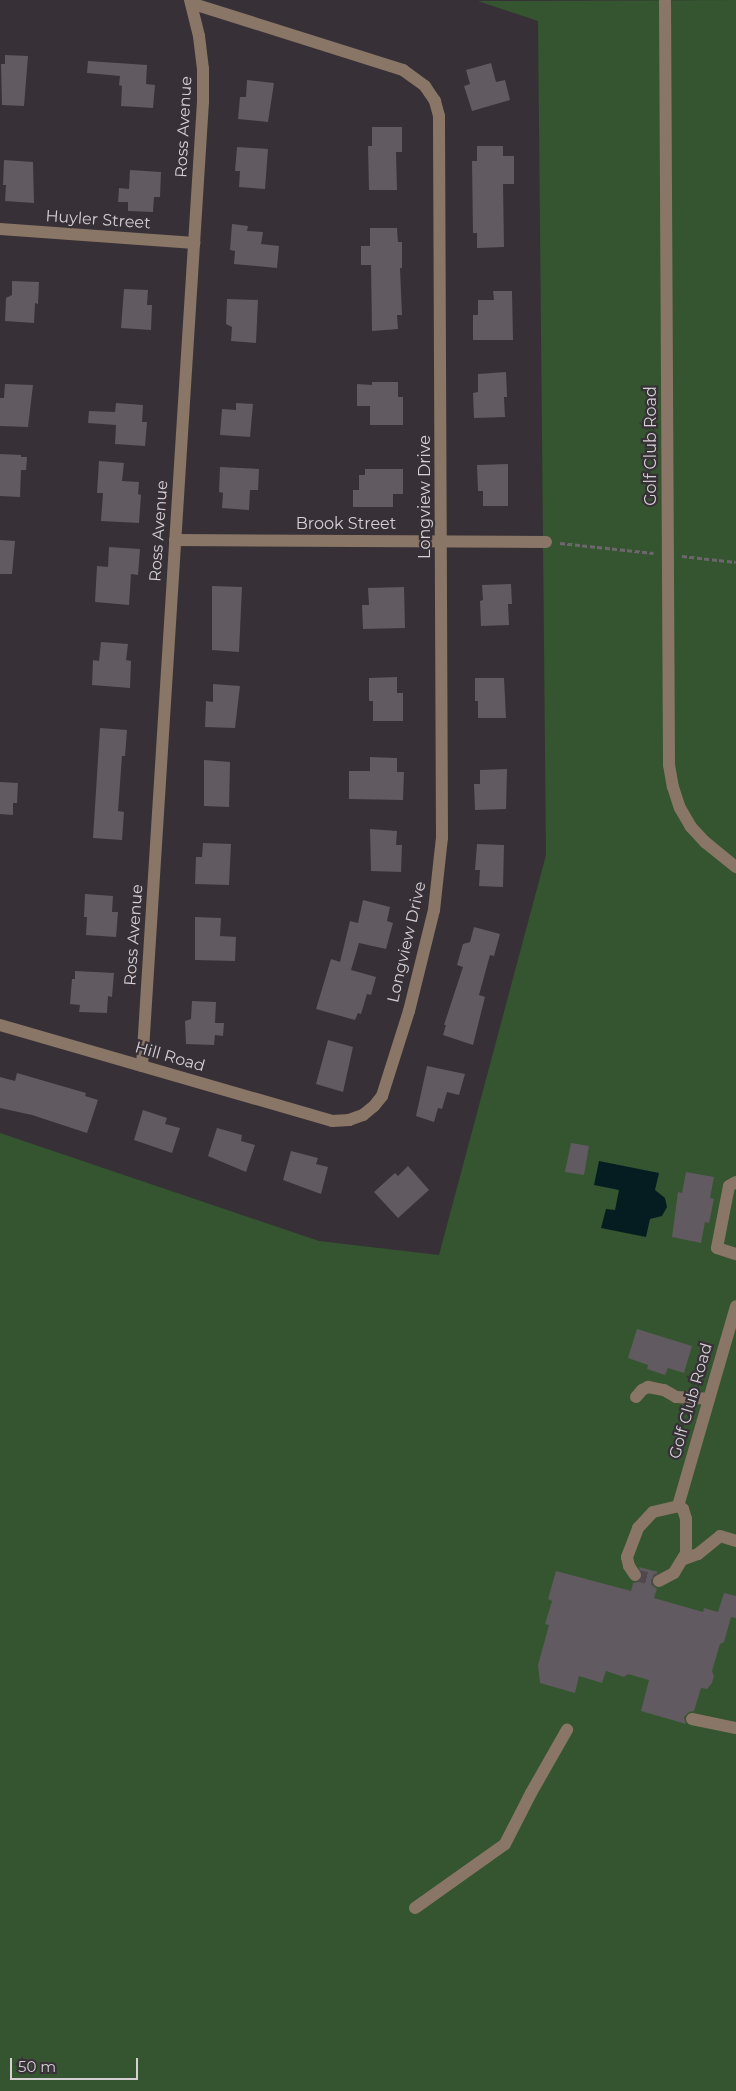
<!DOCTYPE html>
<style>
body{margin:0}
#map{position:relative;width:736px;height:2091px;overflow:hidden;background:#373137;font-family:Montserrat,sans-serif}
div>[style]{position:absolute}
.green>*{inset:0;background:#34552f}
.water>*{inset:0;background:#051d20}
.building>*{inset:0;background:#615a61}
.minor-tunnel>*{height:12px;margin-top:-6px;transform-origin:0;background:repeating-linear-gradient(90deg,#4f494f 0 12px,transparent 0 18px)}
.path>*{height:3px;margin-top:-1.5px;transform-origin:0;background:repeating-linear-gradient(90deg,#6c676c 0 5px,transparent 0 7.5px)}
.minor>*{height:12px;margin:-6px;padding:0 6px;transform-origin:6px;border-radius:6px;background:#8a7666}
span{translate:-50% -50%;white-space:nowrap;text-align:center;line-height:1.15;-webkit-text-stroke:4.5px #373137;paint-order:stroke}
.street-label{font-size:16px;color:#d4d0d4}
.scale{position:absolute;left:10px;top:2058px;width:128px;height:22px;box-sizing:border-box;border:2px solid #d4d0d4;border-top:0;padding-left:6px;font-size:15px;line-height:18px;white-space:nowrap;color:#d4d0d4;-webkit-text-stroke:4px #373137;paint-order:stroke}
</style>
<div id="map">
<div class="green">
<div style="clip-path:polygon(736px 0,736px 2091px,0 2091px,0 1133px,319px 1241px,439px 1255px,546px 855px,538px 21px,478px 1px)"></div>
</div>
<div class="water">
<div style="clip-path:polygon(599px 1161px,659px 1173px,655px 1190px,665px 1198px,667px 1207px,662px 1216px,650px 1219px,646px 1237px,601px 1228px,606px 1209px,615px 1210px,619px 1190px,594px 1185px)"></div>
</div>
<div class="building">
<div style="clip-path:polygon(5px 55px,28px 56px,24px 106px,2px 105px,1px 64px,5px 64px)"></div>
<div style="clip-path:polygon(88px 61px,147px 65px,146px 84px,155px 85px,153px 108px,121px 106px,122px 86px,119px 85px,120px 76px,87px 73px)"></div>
<div style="clip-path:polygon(491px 63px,496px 82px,505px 80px,510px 100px,472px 111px,464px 86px,470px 84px,466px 70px)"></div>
<div style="clip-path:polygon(247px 80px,274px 83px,268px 122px,238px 119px,240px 97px,246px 97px)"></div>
<div style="clip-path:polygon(372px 127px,402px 127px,402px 152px,396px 152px,397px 190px,369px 190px,368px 146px,372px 146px)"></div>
<div style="clip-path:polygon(477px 146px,503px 146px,503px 156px,514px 156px,514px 184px,503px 184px,504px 247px,477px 248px,477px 233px,473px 233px,472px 161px,477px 161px)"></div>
<div style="clip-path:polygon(237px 147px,268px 149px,265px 189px,239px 187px,240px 171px,235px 171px)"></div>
<div style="clip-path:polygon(4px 160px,33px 162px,34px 203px,5px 201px,6px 185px,3px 185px)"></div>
<div style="clip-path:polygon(130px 170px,161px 172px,160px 197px,154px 197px,153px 212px,128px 211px,128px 202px,118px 202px,119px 188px,129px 189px)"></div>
<div style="clip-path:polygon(232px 224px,248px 226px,247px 231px,263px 232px,261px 244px,279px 246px,277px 268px,234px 264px,235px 251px,230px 250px)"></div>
<div style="clip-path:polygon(370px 228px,397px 228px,398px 242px,402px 242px,402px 268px,400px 268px,402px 315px,397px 315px,398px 329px,372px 331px,371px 265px,361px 265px,361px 246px,370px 246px)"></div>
<div style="clip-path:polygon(12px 281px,39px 282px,38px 304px,35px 303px,34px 323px,5px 321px,6px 298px,12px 295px)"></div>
<div style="clip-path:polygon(124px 289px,148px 290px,147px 305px,152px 305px,151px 330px,121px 328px)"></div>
<div style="clip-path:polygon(493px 291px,512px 291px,513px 340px,473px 340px,473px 315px,478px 315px,478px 300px,494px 300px)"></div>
<div style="clip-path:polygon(227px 299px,258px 300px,256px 343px,231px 341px,232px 327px,226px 324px)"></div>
<div style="clip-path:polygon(506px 372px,507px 397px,504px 397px,505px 417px,474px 418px,473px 393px,478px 392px,478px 374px)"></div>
<div style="clip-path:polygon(372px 382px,398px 382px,398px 397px,403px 397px,403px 425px,370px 425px,370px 406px,357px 406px,357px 384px,372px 385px)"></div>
<div style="clip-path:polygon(5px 384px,33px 385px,28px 427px,0 426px,0 398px,4px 398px)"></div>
<div style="clip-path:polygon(116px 403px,143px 405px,142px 422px,147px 422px,145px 446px,115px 444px,116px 425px,88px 423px,89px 411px,115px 412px)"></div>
<div style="clip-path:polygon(236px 403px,253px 404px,250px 437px,220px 435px,222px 409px,236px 410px)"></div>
<div style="clip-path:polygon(0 454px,21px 455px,21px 457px,27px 457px,26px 470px,21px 470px,20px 497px,0 496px)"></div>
<div style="clip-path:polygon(99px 461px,124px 463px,122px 481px,139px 482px,138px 494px,141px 495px,139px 523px,101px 521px,103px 493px,97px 493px)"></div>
<div style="clip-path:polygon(508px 464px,508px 506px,483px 506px,483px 491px,478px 491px,477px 465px)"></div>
<div style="clip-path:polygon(220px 467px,259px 469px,258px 490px,250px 490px,249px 510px,222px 508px,223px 493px,219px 492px)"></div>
<div style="clip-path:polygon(365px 469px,403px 469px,403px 494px,393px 494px,393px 507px,353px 507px,353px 490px,359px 490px,359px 475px,365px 475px)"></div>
<div style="clip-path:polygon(0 540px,15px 541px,12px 574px,0 574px)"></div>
<div style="clip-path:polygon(109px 547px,140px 549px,138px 575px,131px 574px,129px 605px,95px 602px,97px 566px,108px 567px)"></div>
<div style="clip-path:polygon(511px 584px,512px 604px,508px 604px,509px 625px,481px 626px,480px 601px,483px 600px,482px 585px)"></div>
<div style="clip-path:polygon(212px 586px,242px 587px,239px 652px,212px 650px)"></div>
<div style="clip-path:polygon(404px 587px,405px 628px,363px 629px,362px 605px,369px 605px,368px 588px)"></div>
<div style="clip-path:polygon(101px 642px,128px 644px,126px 660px,131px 661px,130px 688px,92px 685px,93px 660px,99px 661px)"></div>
<div style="clip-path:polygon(397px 677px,397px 693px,403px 693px,403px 721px,373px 721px,373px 701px,369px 701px,369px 678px)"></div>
<div style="clip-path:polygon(475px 678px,504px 678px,506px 718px,478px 718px,478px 701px,475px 701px)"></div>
<div style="clip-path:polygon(213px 684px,240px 686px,235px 728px,205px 727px,206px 701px,213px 702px)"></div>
<div style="clip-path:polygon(100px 728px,127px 730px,125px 756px,122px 756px,118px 811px,124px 812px,122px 840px,93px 838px)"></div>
<div style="clip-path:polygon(370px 757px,397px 758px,397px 772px,404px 772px,403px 800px,349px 799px,349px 771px,370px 771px)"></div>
<div style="clip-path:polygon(204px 760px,230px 762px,229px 807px,204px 806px)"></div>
<div style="clip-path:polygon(507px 769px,506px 809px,475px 810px,474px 784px,480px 784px,480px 770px)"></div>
<div style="clip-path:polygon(0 782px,18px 783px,17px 803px,13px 803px,13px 815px,0 814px)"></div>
<div style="clip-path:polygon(370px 829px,397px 831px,396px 845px,402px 845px,401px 872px,371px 871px)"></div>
<div style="clip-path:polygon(203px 843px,231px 844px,229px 885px,195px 884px,196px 857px,202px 857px)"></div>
<div style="clip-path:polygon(477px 844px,504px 845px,503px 887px,479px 886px,480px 870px,475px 870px)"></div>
<div style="clip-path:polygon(85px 894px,113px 896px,112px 912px,118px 912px,116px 937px,86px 935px,87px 917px,84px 917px)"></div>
<div style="clip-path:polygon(363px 900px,390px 907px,387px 921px,393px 923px,386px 949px,359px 943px,351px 970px,376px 977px,371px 995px,367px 994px,361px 1014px,358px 1013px,355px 1020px,316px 1009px,331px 959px,340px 962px,350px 921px,358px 923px)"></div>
<div style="clip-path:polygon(195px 917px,221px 918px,220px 936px,236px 937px,235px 961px,195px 960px)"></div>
<div style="clip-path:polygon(474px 927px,500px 934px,494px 956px,490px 955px,479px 995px,485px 997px,473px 1045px,443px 1035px,446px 1025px,444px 1025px,463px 967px,457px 965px,463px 944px,470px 942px)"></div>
<div style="clip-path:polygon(75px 971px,114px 973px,112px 997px,108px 996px,107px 1013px,79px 1012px,80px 1005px,70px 1004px,72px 979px,75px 979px)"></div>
<div style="clip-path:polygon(192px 1001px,216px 1002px,215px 1023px,224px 1023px,223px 1036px,215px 1035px,214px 1045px,186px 1044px,185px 1021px,191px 1019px)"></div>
<div style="clip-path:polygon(328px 1040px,353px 1047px,343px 1092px,316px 1084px)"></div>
<div style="clip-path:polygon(427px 1066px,465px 1074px,459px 1095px,447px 1092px,442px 1109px,438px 1108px,434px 1122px,416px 1116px)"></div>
<div style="clip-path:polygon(17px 1073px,86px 1093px,85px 1096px,98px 1100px,87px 1133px,32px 1115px,0 1108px,0 1077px,15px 1081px)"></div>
<div style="clip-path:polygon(143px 1110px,167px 1118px,165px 1124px,180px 1128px,172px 1153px,134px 1140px)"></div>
<div style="clip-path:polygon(217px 1128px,242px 1135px,241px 1141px,255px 1145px,246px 1172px,208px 1156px)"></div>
<div style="clip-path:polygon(571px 1143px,589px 1146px,584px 1175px,565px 1172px)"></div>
<div style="clip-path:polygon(291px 1151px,318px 1158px,316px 1164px,328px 1167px,321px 1194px,283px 1180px)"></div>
<div style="clip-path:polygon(408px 1166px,429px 1190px,398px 1218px,374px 1192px,395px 1173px,398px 1176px)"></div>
<div style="clip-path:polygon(686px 1172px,714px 1177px,710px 1198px,714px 1199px,709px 1223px,705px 1222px,701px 1243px,672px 1237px,678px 1192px,682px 1193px)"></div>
<div style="clip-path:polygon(637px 1329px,692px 1346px,684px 1373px,668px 1368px,665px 1375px,647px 1369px,648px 1365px,628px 1358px)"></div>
<div style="clip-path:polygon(639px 1567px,658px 1572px,651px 1580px,652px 1585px,657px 1589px,654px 1598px,703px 1612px,704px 1608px,718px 1612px,724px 1593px,736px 1596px,736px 1618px,731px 1617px,724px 1642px,720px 1644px,712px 1671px,714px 1676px,712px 1683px,707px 1689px,701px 1688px,694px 1711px,689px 1712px,684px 1717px,686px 1724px,641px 1711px,649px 1680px,628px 1674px,624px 1677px,606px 1671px,602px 1683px,579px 1676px,575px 1693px,540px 1683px,538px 1665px,549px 1625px,545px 1624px,552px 1601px,548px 1599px,556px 1571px,631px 1591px,633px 1583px,639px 1582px,642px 1578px)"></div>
</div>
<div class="minor-tunnel">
<div style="left:635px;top:1575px;width:25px;rotate:14deg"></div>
</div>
<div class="path">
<div style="left:560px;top:543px;width:94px;rotate:6.1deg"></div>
<div style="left:682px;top:556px;width:54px;rotate:6.3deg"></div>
</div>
<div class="minor">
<div style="left:665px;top:0;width:765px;rotate:89.7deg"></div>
<div style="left:669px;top:765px;width:22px;rotate:80deg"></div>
<div style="left:673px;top:787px;width:22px;rotate:72deg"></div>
<div style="left:680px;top:808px;width:22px;rotate:60deg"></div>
<div style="left:691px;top:827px;width:21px;rotate:47deg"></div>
<div style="left:705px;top:842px;width:40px;rotate:39deg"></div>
<div style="left:0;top:229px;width:195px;rotate:4.1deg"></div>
<div style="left:175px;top:540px;width:371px;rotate:0.3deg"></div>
<div style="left:0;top:1025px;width:346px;rotate:16.1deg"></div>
<div style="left:332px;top:1121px;width:17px;rotate:-3deg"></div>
<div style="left:349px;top:1120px;width:15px;rotate:-20deg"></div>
<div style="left:363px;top:1115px;width:14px;rotate:-39deg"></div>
<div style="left:374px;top:1106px;width:13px;rotate:-51deg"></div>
<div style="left:382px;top:1096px;width:89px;rotate:-72.4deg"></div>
<div style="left:409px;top:1011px;width:104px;rotate:-76.1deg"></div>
<div style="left:434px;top:910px;width:72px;rotate:-83.7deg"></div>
<div style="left:442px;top:838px;width:722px;rotate:-90.24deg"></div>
<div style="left:439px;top:116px;width:16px;rotate:-105deg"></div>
<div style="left:435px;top:101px;width:18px;rotate:-124deg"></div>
<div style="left:425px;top:86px;width:27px;rotate:-144deg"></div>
<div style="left:403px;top:70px;width:222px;rotate:-162.5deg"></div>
<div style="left:142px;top:1066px;width:966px;rotate:-86.38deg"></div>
<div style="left:203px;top:102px;width:33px;rotate:-90deg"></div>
<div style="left:203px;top:69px;width:33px;rotate:-97deg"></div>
<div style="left:199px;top:36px;width:37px;rotate:-104deg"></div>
<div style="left:736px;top:1182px;width:8px;rotate:150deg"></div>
<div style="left:729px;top:1186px;width:63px;rotate:101deg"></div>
<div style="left:717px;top:1248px;width:20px;rotate:18deg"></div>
<div style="left:636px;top:1397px;width:9px;rotate:-49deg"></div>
<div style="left:642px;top:1390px;width:7px;rotate:-27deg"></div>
<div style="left:648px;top:1387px;width:16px;rotate:11deg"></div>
<div style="left:664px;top:1390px;width:14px;rotate:30deg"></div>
<div style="left:676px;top:1397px;width:33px;rotate:3deg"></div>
<div style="left:678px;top:1506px;width:208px;rotate:-73.8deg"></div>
<div style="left:684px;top:1559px;width:15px;rotate:-20deg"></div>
<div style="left:698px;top:1554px;width:28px;rotate:-39deg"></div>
<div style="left:720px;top:1536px;width:17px;rotate:17deg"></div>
<div style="left:635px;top:1575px;width:11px;rotate:-124deg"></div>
<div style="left:629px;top:1566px;width:9px;rotate:-103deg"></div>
<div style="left:627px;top:1557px;width:31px;rotate:-69deg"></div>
<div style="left:638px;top:1528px;width:22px;rotate:-47deg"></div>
<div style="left:653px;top:1512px;width:26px;rotate:-13deg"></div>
<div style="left:678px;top:1506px;width:6px;rotate:31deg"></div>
<div style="left:683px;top:1509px;width:10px;rotate:73deg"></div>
<div style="left:686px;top:1519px;width:34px;rotate:90deg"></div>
<div style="left:686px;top:1553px;width:23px;rotate:121deg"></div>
<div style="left:674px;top:1573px;width:17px;rotate:152deg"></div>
<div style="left:692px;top:1719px;width:45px;rotate:11.6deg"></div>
<div style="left:415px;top:1908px;width:110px;rotate:-35.4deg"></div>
<div style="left:505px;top:1844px;width:57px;rotate:-63deg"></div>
<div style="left:531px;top:1793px;width:73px;rotate:-60.3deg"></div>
</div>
<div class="street-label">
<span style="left:184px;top:127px;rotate:-87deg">Ross Avenue</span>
<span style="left:98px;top:220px;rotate:4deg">Huyler Street</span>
<span style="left:651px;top:446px;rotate:-90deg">Golf Club Road</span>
<span style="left:425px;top:497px;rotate:-90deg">Longview Drive</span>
<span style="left:346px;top:524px">Brook Street</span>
<span style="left:159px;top:531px;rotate:-86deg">Ross Avenue</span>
<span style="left:134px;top:935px;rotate:-86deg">Ross Avenue</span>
<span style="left:407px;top:942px;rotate:-77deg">Longview Drive</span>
<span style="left:170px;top:1057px;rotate:16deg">Hill Road</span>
<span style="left:691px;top:1401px;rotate:-74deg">Golf Club Road</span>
</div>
<div class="scale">50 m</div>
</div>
